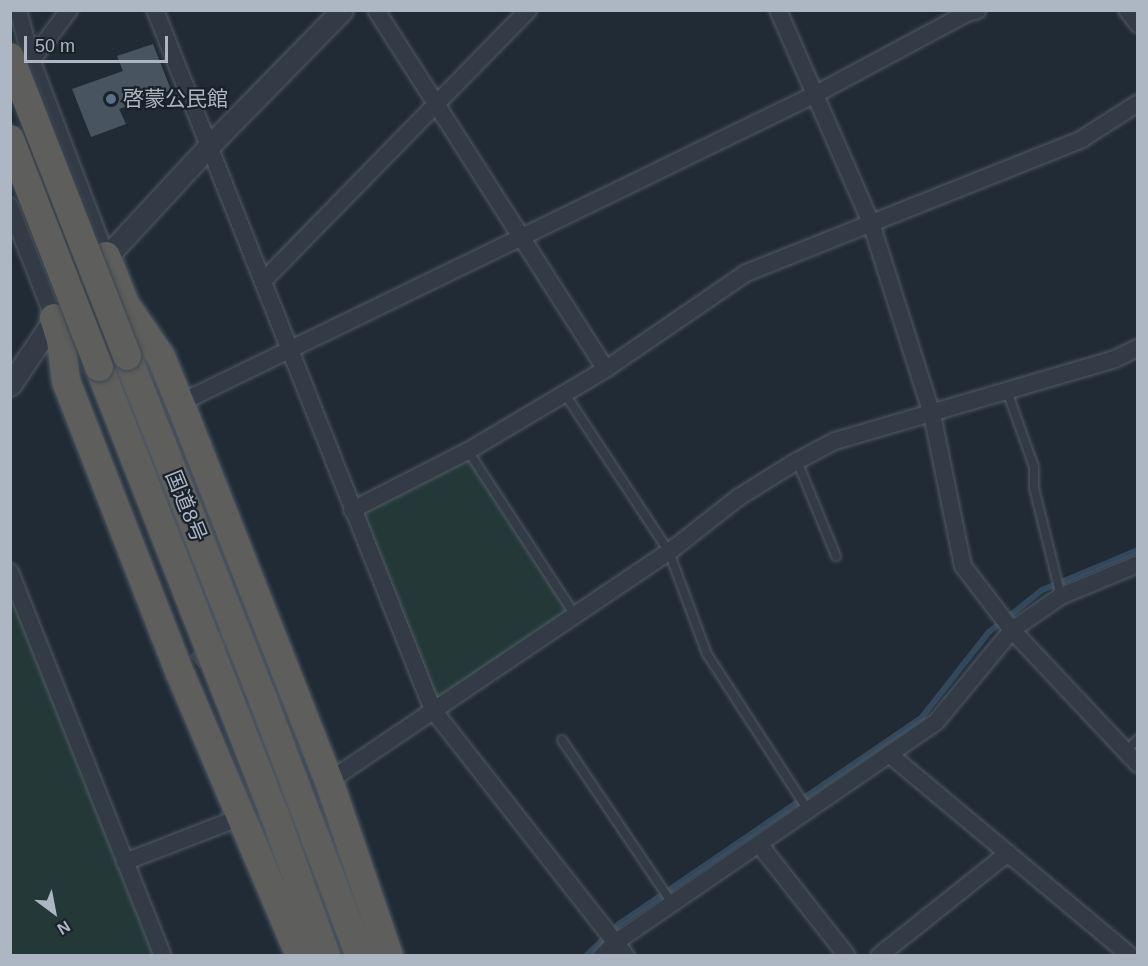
<!DOCTYPE html>
<meta charset="utf-8">
<style>
body{margin:0}
#map{position:relative;width:1148px;height:966px;overflow:hidden;background:#202b35;font-family:Helvetica,"Noto Sans JP",sans-serif}
div>[style]{position:absolute}
.green>*{inset:0;background:#233837}
.stream>*{height:6px;margin:-3px;padding:0 3px;transform-origin:3px;border-radius:3px;background:#34485c}
.building>*{inset:0;background:#485561}
.minor-tunnel>*{height:16px;margin-top:-8px;transform-origin:0;background:repeating-linear-gradient(90deg,#35404a 0 16px,transparent 0 24px)}
.roads{filter:drop-shadow(0 0 2px #515a64) drop-shadow(0 0 2px #515a64)}
.service>*{height:8px;margin:-4px;padding:0 4px;transform-origin:4px;border-radius:4px;background:#333c46}
.minor>*{height:16px;margin:-8px;padding:0 8px;transform-origin:8px;border-radius:8px;background:#333c46}
.tertiary>*{height:21px;margin:-10.5px;padding:0 10.5px;transform-origin:10.5px;border-radius:10.5px;background:#333c46}
.trunk>*{height:28px;margin:-14px;padding:0 14px;transform-origin:14px;border-radius:14px;background:#5e5e5c}
.bridges{filter:drop-shadow(0 0 2px #3e4750) drop-shadow(0 0 2px #3e4750)}
.trunk-bridge>*{height:28px;margin:-14px;padding:0 14px;transform-origin:14px;border-radius:14px;background:#5e5e5c}
.dots>*{width:16px;height:16px;translate:-50% -50%;box-sizing:border-box;border:3px solid #19212a;border-radius:50%}
span{translate:-50% -50%;white-space:nowrap;text-align:center;line-height:1.15;-webkit-text-stroke:4.5px #19212a;paint-order:stroke}
.poi-label{font-size:21px;color:#adb7c3}
.left{translate:0 -50%;text-align:left}
.street-label{font-size:21px;color:#adb7c3}
.frame{position:absolute;inset:0;border:12px solid #adb7c3;pointer-events:none}
.north{position:absolute;left:24px;top:882px;width:60px;height:60px;-webkit-text-stroke:4px #19212a;paint-order:stroke;rotate:148deg;font-size:16px;font-weight:700;line-height:24px;text-align:center;color:#adb7c3}
.north::after{content:'';display:block;margin:auto;width:21px;height:27px;background:#adb7c3;clip-path:polygon(50% 0,100% 100%,50% 72%,0 100%)}
.scale{position:absolute;left:24px;top:36px;width:144px;height:27px;box-sizing:border-box;border:3px solid #adb7c3;border-top:0;padding-left:8px;font-size:18px;line-height:21px;white-space:nowrap;color:#adb7c3;-webkit-text-stroke:4px #19212a;paint-order:stroke}
</style>
<div id="map">
<div class="green">
<div style="clip-path:polygon(468px 451px,571px 617px,439px 706px,352px 510px)"></div>
<div style="clip-path:polygon(20px 595px,163px 955px,11px 955px,10px 610px)"></div>
</div>
<div class="stream">
<div style="left:586px;top:956px;width:46px;rotate:-44.1deg"></div>
<div style="left:619px;top:924px;width:367px;rotate:-34.3deg"></div>
<div style="left:922px;top:717px;width:108px;rotate:-51.8deg"></div>
<div style="left:989px;top:632px;width:68px;rotate:-38.4deg"></div>
<div style="left:1042px;top:590px;width:104px;rotate:-22.6deg"></div>
</div>
<div class="building">
<div style="clip-path:polygon(153px 44px,171px 90px,119px 109px,126px 124px,91px 137px,72px 89px,123px 71px,117px 56px)"></div>
</div>
<div class="minor-tunnel">
<div style="left:194px;top:662px;width:58px;rotate:-39.4deg"></div>
</div>
<div class="roads">
<div class="service">
<div style="left:1007px;top:391px;width:81px;rotate:70.4deg"></div>
<div style="left:1034px;top:467px;width:21px;rotate:90deg"></div>
<div style="left:1034px;top:488px;width:111px;rotate:76deg"></div>
<div style="left:565px;top:394px;width:189px;rotate:56.6deg"></div>
<div style="left:669px;top:552px;width:109px;rotate:69.6deg"></div>
<div style="left:707px;top:654px;width:186px;rotate:57.1deg"></div>
<div style="left:468px;top:451px;width:196px;rotate:56.9deg"></div>
<div style="left:797px;top:461px;width:103px;rotate:67.7deg"></div>
<div style="left:562px;top:740px;width:197px;rotate:56deg"></div>
<div style="left:1126px;top:751px;width:17px;rotate:-45deg"></div>
</div>
<div class="minor">
<div style="left:18px;top:10px;width:54px;rotate:74.9deg"></div>
<div style="left:32px;top:62px;width:208px;rotate:69.1deg"></div>
<div style="left:155px;top:10px;width:753px;rotate:68.34deg"></div>
<div style="left:433px;top:710px;width:313px;rotate:51.9deg"></div>
<div style="left:376px;top:10px;width:426px;rotate:57.4deg"></div>
<div style="left:778px;top:10px;width:232px;rotate:66.4deg"></div>
<div style="left:871px;top:223px;width:201px;rotate:72.3deg"></div>
<div style="left:932px;top:414px;width:155px;rotate:78.5deg"></div>
<div style="left:963px;top:566px;width:81px;rotate:52.6deg"></div>
<div style="left:1012px;top:630px;width:184px;rotate:46.8deg"></div>
<div style="left:1127px;top:10px;width:18px;rotate:52deg"></div>
<div style="left:28px;top:65px;width:69px;rotate:-53.3deg"></div>
<div style="left:10px;top:206px;width:120px;rotate:68.6deg"></div>
<div style="left:263px;top:281px;width:379px;rotate:-45.6deg"></div>
<div style="left:180px;top:403px;width:707px;rotate:-25.91deg"></div>
<div style="left:816px;top:94px;width:171px;rotate:-28.2deg"></div>
<div style="left:967px;top:13px;width:11px;rotate:-15deg"></div>
<div style="left:352px;top:510px;width:130px;rotate:-27deg"></div>
<div style="left:468px;top:451px;width:161px;rotate:-30.7deg"></div>
<div style="left:606px;top:369px;width:170px;rotate:-34.4deg"></div>
<div style="left:746px;top:273px;width:362px;rotate:-21.7deg"></div>
<div style="left:1082px;top:139px;width:67px;rotate:-32.7deg"></div>
<div style="left:10px;top:572px;width:413px;rotate:68.3deg"></div>
<div style="left:889px;top:754px;width:315px;rotate:39.9deg"></div>
<div style="left:329px;top:781px;width:410px;rotate:-34deg"></div>
<div style="left:669px;top:552px;width:89px;rotate:-38.2deg"></div>
<div style="left:739px;top:497px;width:68px;rotate:-31.8deg"></div>
<div style="left:797px;top:461px;width:43px;rotate:-27.8deg"></div>
<div style="left:835px;top:441px;width:292px;rotate:-16.3deg"></div>
<div style="left:1115px;top:359px;width:25px;rotate:-26deg"></div>
<div style="left:759px;top:844px;width:142px;rotate:51.8deg"></div>
<div style="left:125px;top:862px;width:124px;rotate:-21.2deg"></div>
<div style="left:602px;top:956px;width:20px;rotate:-45deg"></div>
<div style="left:616px;top:942px;width:388px;rotate:-34.5deg"></div>
<div style="left:936px;top:722px;width:119px;rotate:-50.4deg"></div>
<div style="left:1012px;top:630px;width:60px;rotate:-34.8deg"></div>
<div style="left:1061px;top:596px;width:83px;rotate:-22.6deg"></div>
<div style="left:879px;top:956px;width:165px;rotate:-38.6deg"></div>
</div>
<div class="tertiary">
<div style="left:97px;top:267px;width:165px;rotate:-47.2deg"></div>
<div style="left:209px;top:146px;width:190px;rotate:-45.6deg"></div>
<div style="left:10px;top:385px;width:89px;rotate:-56deg"></div>
</div>
<div class="trunk">
<div style="left:106px;top:256px;width:52px;rotate:68.4deg"></div>
<div style="left:125px;top:304px;width:64px;rotate:55.8deg"></div>
<div style="left:161px;top:357px;width:50px;rotate:67.6deg"></div>
<div style="left:180px;top:403px;width:406px;rotate:68.5deg"></div>
<div style="left:329px;top:781px;width:185px;rotate:71.1deg"></div>
<div style="left:54px;top:318px;width:23px;rotate:72deg"></div>
<div style="left:61px;top:340px;width:41px;rotate:83deg"></div>
<div style="left:66px;top:381px;width:313px;rotate:68.7deg"></div>
<div style="left:180px;top:673px;width:307px;rotate:67deg"></div>
<div style="left:127px;top:356px;width:372px;rotate:68.4deg"></div>
<div style="left:264px;top:702px;width:272px;rotate:69.3deg"></div>
<div style="left:99px;top:367px;width:479px;rotate:68.6deg"></div>
<div style="left:274px;top:813px;width:152px;rotate:70deg"></div>
</div>
</div>
<div class="bridges">
<div class="trunk-bridge">
<div style="left:10px;top:57px;width:321px;rotate:68.6deg"></div>
<div style="left:10px;top:139px;width:245px;rotate:68.7deg"></div>
</div>
</div>
<div class="dots">
<div style="left:111px;top:99px;background:#5c6f8a"></div>
</div>
<div class="poi-label">
<span class="left" style="left:123px;top:99px">啓蒙公民館</span>
</div>
<div class="street-label">
<span style="left:186px;top:506px;rotate:68deg">国道8号</span>
</div>
<div class="frame"></div>
<div class="north">N</div>
<div class="scale">50 m</div>
</div>
